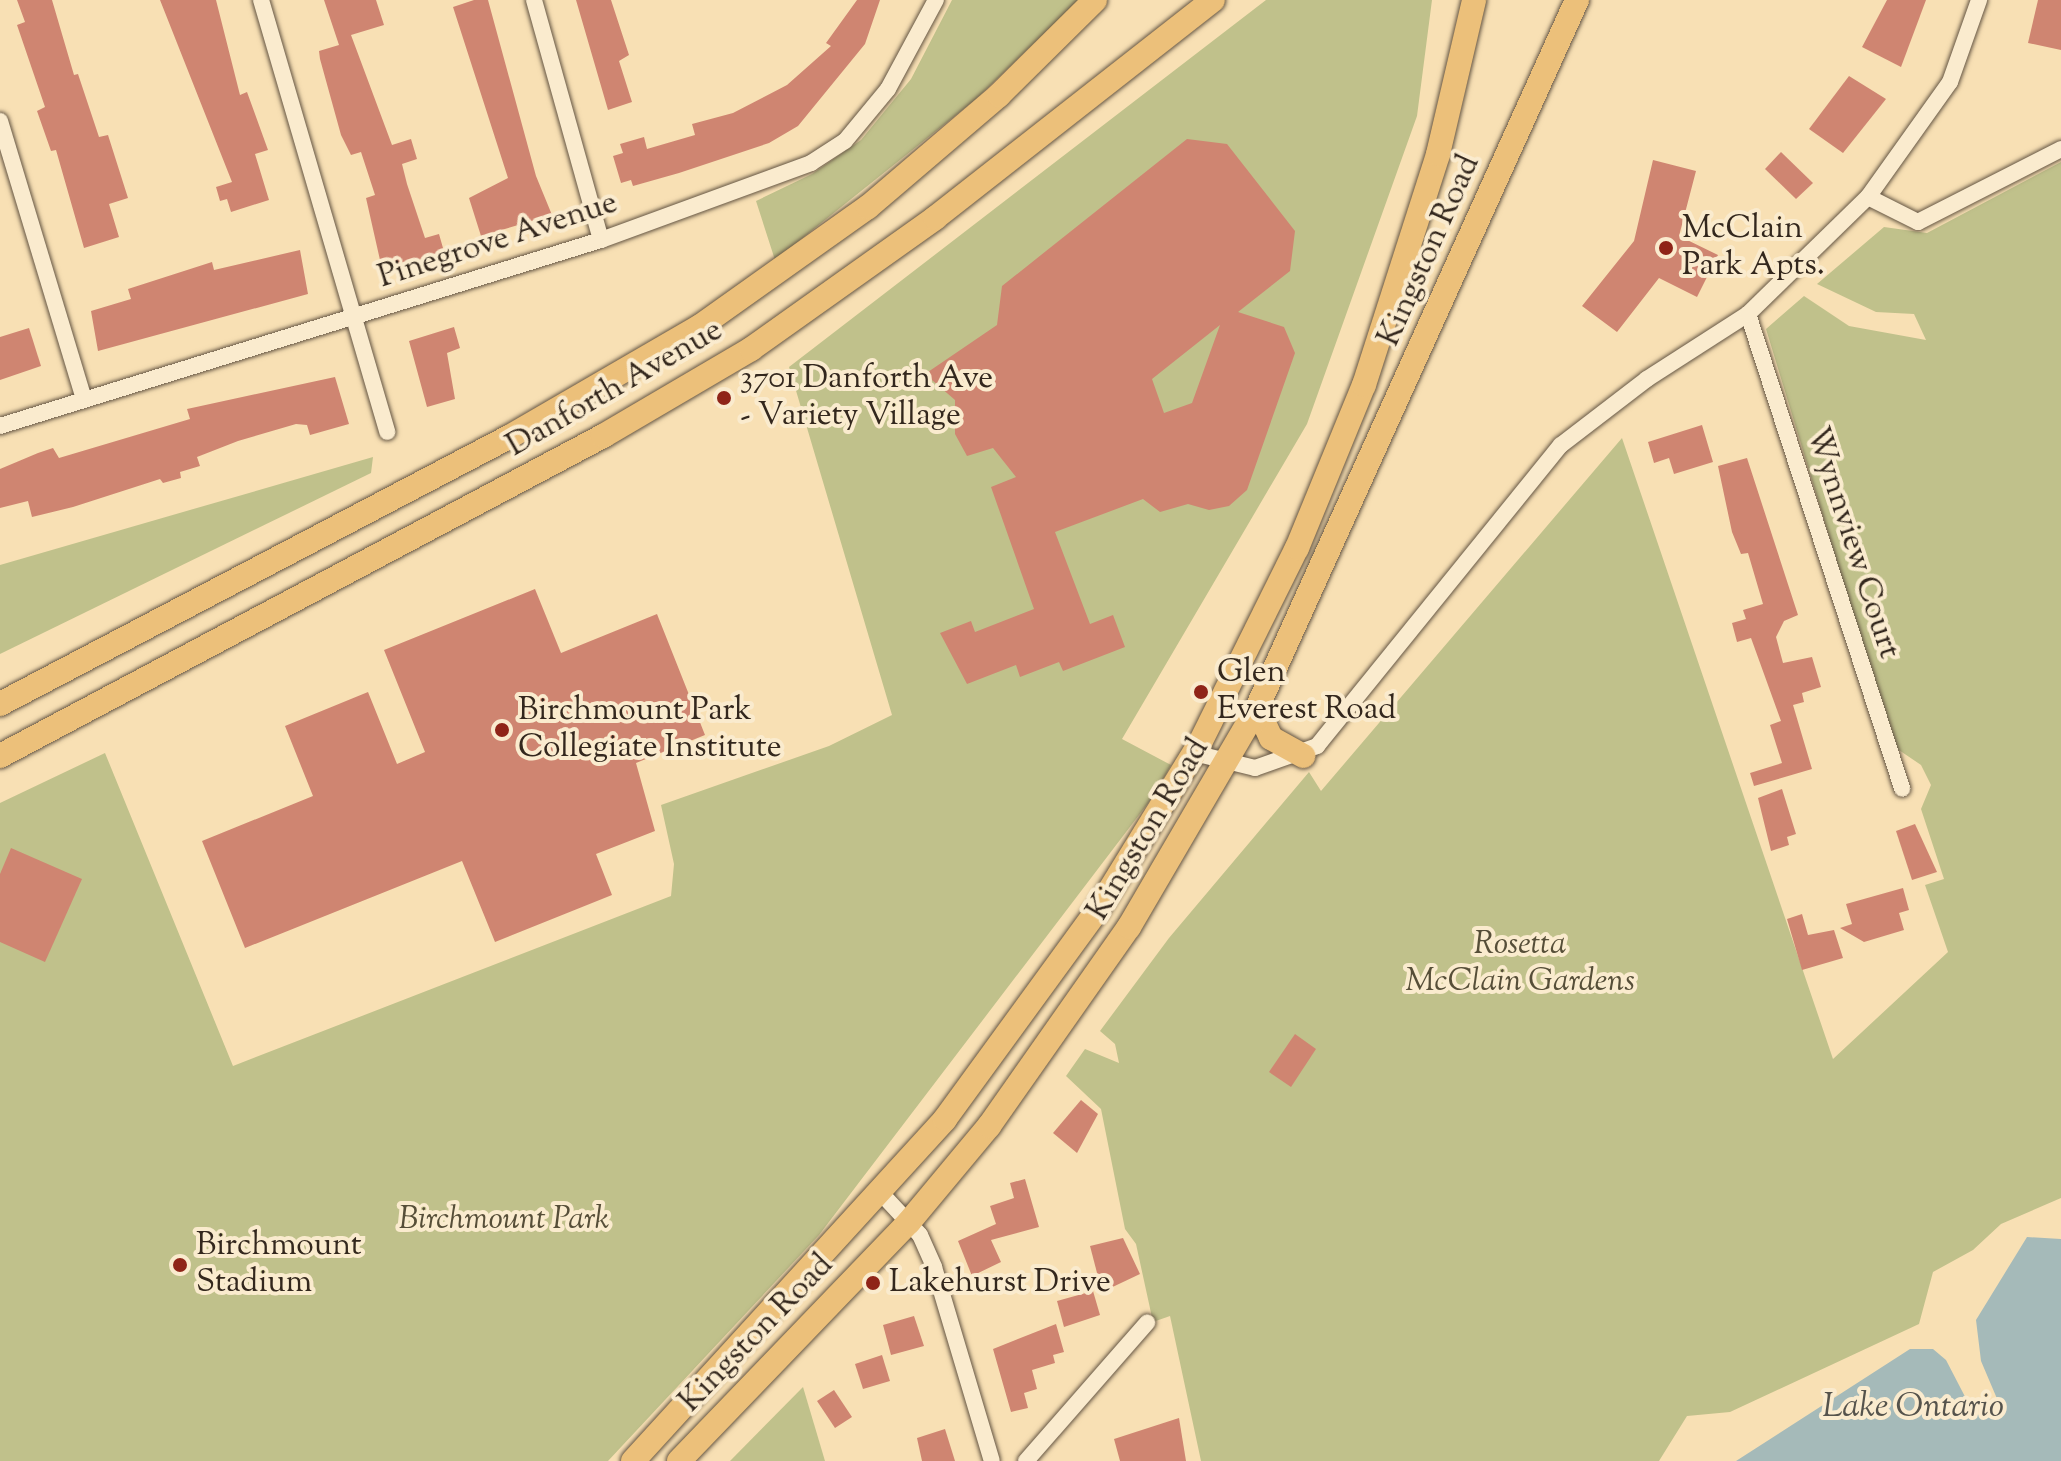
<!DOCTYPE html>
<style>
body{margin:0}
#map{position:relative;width:2061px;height:1461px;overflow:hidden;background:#f8e0b4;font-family:"Sorts Mill Goudy",serif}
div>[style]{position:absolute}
.green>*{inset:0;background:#c0c18b}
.water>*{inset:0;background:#a5bab9}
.building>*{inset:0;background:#cf8571}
.roads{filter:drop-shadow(0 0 2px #645543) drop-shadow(0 0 2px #645543)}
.street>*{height:16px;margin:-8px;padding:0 8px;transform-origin:8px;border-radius:8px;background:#faebce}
.primary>*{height:24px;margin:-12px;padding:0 12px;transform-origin:12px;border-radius:12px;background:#ecc07a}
.dots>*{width:22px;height:22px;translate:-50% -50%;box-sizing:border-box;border:4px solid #faebce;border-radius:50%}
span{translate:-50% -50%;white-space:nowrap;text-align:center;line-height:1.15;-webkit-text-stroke:8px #faebce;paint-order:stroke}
.poi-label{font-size:32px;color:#33271d}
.left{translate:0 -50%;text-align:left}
.street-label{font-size:32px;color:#33271d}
.park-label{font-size:32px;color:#564e38;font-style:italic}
.water-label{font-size:34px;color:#55534c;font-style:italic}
</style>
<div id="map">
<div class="green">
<div style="clip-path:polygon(952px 0,1079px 0,976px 99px,775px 260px,756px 201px,812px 174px,861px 140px,911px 79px)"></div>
<div style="clip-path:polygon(1266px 0,1432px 0,1417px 116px,1307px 424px,1122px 739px,1171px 765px,1155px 794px,819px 1235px,608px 1461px,0 1461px,0 803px,105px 753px,233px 1066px,671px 896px,674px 864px,661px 805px,829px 746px,892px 715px,789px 367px)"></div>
<div style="clip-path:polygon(2061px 162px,2061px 1198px,2001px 1224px,1973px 1250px,1933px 1272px,1919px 1324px,1730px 1412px,1687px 1416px,1659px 1461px,1201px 1461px,1170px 1316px,1153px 1322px,1136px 1244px,1125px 1229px,1101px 1109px,1066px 1076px,1085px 1049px,1119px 1063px,1115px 1044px,1100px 1031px,1169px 938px,1309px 772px,1321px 791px,1622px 438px,1833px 1059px,1948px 952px,1925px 885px,1944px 879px,1921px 809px,1931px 785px,1921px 765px,1893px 746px,1766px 329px,1804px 296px,1849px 326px,1926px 340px,1914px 314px,1876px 312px,1817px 284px,1884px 227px,1927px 233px)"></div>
<div style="clip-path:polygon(373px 457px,371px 473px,0 654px,0 565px)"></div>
<div style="clip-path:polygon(803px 1387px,825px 1461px,730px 1461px)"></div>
</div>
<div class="water">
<div style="clip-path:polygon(2027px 1237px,2061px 1239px,2061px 1461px,1736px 1461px,1910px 1349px,1933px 1349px,1946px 1360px,1974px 1414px,1988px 1416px,1998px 1401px,1981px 1361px,1976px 1320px)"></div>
</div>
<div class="building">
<div style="clip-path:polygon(17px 0,52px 0,74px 75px,78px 74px,99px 137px,108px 135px,128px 198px,109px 204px,119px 237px,84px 248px,56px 150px,51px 151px,37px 111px,45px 107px,17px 25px,25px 22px)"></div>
<div style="clip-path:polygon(160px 0,216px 0,240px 95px,247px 92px,268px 150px,255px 154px,269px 200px,231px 212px,227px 199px,220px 201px,216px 187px,232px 182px)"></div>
<div style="clip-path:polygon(324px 0,376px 0,384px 25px,351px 35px,392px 145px,411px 139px,417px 159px,402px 164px,407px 184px,425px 238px,439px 234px,445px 255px,389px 269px,385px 258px,380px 260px,366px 198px,375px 195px,361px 152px,351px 155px,341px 135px,320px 59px,319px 51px,339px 45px)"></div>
<div style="clip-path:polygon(474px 0,488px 0,536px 176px,552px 215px,481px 236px,469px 198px,508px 178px,453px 7px)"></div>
<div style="clip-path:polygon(576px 0,611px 0,629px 55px,619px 61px,632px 102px,608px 110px)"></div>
<div style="clip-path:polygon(857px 0,880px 0,865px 44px,798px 126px,769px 143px,679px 173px,633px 186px,631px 180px,621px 183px,613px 156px,623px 153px,620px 144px,644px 137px,647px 149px,695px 135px,692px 124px,733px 113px,787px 85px,831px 46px,826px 43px)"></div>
<div style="clip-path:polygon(1887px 0,1926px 0,1901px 67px,1862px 47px)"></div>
<div style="clip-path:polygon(2038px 0,2061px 0,2061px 50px,2028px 43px)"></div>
<div style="clip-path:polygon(1849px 76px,1886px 99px,1843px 153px,1809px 129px)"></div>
<div style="clip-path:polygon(evenodd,1187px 139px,1227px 144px,1295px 231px,1290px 271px,1238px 312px,1284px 327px,1295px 353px,1247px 490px,1229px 506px,1209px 510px,1188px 504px,1160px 512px,1143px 499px,1055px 532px,1090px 624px,1113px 615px,1125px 647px,1063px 671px,1059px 662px,1020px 677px,1016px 665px,967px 684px,940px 633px,971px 621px,975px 632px,1034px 609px,991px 487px,1016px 477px,993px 448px,967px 456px,955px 434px,955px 400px,925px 374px,997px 325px,1002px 286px,1187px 139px,1220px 325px,1192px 403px,1164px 413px,1152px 379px,1220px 325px)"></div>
<div style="clip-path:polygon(1781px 152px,1813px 183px,1796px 199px,1765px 169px)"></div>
<div style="clip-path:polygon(1653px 160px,1696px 171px,1679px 236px,1718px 255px,1697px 297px,1659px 278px,1617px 332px,1582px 306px,1634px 241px)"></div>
<div style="clip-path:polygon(300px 250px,308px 294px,98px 351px,91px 311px,131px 299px,128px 289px,212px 262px,214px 270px)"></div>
<div style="clip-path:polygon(454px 327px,460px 348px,447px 353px,455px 399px,427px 407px,409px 341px)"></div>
<div style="clip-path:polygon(29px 328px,41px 366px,0 380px,0 337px)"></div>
<div style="clip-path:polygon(335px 377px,349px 424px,310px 435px,307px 425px,296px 424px,238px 441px,197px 457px,200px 466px,180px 472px,181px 478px,163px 483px,160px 479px,73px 507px,32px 517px,28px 501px,0 508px,0 469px,38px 453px,53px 448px,59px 458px,190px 419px,187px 409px)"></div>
<div style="clip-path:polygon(1702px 425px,1713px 462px,1674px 474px,1669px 458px,1654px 463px,1648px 442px)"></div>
<div style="clip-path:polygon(1747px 458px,1798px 615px,1784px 621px,1776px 637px,1783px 663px,1812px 657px,1821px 687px,1802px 693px,1804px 702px,1793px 705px,1812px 769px,1754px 786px,1750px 773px,1782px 763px,1770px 725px,1781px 721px,1751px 638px,1737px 642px,1732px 623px,1746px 619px,1743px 610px,1763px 604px,1748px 553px,1741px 554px,1732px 532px,1718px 466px)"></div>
<div style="clip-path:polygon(535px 589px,561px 653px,657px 614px,705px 735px,636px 763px,655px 831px,596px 854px,612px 895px,495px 942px,462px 861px,245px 948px,202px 841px,313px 796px,285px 726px,368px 692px,397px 764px,425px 752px,384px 650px)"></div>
<div style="clip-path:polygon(1782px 789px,1796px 834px,1787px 837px,1789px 845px,1771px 851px,1758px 798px)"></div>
<div style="clip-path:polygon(1915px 824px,1937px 872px,1912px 880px,1896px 831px)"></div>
<div style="clip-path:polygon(11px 848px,82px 879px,45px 962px,0 942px,0 874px)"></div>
<div style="clip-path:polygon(1903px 888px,1909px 910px,1899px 913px,1904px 930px,1864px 942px,1840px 928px,1852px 924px,1846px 904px)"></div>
<div style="clip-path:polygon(1802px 914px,1808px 935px,1834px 930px,1843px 958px,1802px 970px,1787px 919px)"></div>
<div style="clip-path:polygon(1295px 1034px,1316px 1049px,1291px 1087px,1269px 1072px)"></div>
<div style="clip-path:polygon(1081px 1100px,1098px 1114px,1077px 1153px,1053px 1133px)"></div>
<div style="clip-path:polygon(1025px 1179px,1039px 1227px,991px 1240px,1001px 1262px,972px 1276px,958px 1241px,996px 1224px,990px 1206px,1014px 1198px,1010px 1183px)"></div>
<div style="clip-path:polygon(1123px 1238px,1140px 1274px,1102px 1292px,1090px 1246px)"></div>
<div style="clip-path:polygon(1093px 1291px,1100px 1315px,1064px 1327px,1057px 1301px)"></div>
<div style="clip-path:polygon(914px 1316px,924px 1346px,891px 1355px,883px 1325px)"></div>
<div style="clip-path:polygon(1056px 1324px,1064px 1352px,1053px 1355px,1055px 1363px,1032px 1370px,1037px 1389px,1024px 1393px,1028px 1408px,1011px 1412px,993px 1349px)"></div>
<div style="clip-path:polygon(882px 1355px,890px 1381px,863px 1389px,855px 1364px)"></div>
<div style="clip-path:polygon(834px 1390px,852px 1417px,835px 1428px,817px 1401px)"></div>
<div style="clip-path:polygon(1179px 1418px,1186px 1461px,1120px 1461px,1114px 1439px)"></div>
<div style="clip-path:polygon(945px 1429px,955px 1461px,922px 1461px,917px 1438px)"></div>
</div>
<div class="roads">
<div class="street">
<div style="left:261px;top:0;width:450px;rotate:73.7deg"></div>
<div style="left:534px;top:0;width:249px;rotate:74.4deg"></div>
<div style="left:0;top:121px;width:291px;rotate:73.2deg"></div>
<div style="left:1868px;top:197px;width:56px;rotate:26.6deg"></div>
<div style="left:1918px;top:222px;width:161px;rotate:-27deg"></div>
<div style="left:1748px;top:314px;width:499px;rotate:72deg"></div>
<div style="left:0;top:426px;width:629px;rotate:-17.2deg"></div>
<div style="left:601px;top:240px;width:224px;rotate:-20.1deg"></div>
<div style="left:811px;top:163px;width:40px;rotate:-32.9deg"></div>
<div style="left:845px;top:141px;width:67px;rotate:-50.4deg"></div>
<div style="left:888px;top:89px;width:101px;rotate:-61.7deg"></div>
<div style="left:1194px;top:753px;width:63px;rotate:13.8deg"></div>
<div style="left:1255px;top:768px;width:66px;rotate:-19.5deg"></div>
<div style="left:1317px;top:746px;width:387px;rotate:-51deg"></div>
<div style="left:1561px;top:445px;width:108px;rotate:-37.5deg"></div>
<div style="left:1647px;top:379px;width:120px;rotate:-32.8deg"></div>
<div style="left:1748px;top:314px;width:168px;rotate:-44.3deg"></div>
<div style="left:1868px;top:197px;width:141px;rotate:-54.5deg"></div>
<div style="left:1950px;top:82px;width:87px;rotate:-70.5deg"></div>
<div style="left:881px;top:1193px;width:57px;rotate:47.1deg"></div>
<div style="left:920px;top:1235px;width:35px;rotate:66deg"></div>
<div style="left:934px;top:1267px;width:202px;rotate:73.4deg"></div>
<div style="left:1026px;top:1461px;width:184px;rotate:-48.8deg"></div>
</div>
<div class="primary">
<div style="left:0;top:704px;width:575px;rotate:-27.68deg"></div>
<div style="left:509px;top:437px;width:220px;rotate:-30.1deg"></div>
<div style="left:699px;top:327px;width:207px;rotate:-35.4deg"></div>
<div style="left:868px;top:207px;width:172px;rotate:-40.5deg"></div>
<div style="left:999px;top:95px;width:135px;rotate:-44.7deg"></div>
<div style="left:1257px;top:708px;width:33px;rotate:65deg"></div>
<div style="left:1271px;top:738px;width:37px;rotate:29deg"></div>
<div style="left:0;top:756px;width:683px;rotate:-27.95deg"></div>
<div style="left:603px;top:436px;width:172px;rotate:-30.4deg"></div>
<div style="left:751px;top:349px;width:226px;rotate:-35.4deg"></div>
<div style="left:935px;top:218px;width:353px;rotate:-38.1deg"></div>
<div style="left:633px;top:1461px;width:463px;rotate:-47.6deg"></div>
<div style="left:945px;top:1119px;width:260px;rotate:-53.9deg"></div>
<div style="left:1098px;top:909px;width:193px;rotate:-58.4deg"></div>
<div style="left:1199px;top:745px;width:220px;rotate:-63.6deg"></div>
<div style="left:1297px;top:548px;width:176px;rotate:-67.7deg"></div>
<div style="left:1364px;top:385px;width:243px;rotate:-72.2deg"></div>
<div style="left:1438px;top:154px;width:158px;rotate:-76.8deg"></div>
<div style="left:679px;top:1461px;width:332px;rotate:-46.1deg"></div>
<div style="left:909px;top:1222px;width:125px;rotate:-50.2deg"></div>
<div style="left:989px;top:1126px;width:243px;rotate:-54.9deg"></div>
<div style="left:1129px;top:927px;width:254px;rotate:-59.7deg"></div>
<div style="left:1257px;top:708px;width:777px;rotate:-65.68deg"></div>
</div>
</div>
<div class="dots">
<div style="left:1666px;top:248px;background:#8f2418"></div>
<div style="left:724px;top:398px;background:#8f2418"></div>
<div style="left:1201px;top:692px;background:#8f2418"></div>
<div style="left:502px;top:730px;background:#8f2418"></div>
<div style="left:180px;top:1265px;background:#8f2418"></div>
<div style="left:873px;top:1283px;background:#8f2418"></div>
</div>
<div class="poi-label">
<span class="left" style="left:1682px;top:248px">McClain<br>Park Apts.</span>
<span class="left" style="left:740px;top:398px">3701 Danforth Ave<br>- Variety Village</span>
<span class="left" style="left:1217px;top:692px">Glen<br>Everest Road</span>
<span class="left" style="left:518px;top:730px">Birchmount Park<br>Collegiate Institute</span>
<span class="left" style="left:196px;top:1265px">Birchmount<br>Stadium</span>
<span class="left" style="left:889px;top:1283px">Lakehurst Drive</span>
</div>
<div class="street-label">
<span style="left:498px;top:241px;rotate:-18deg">Pinegrove Avenue</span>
<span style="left:1430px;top:251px;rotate:-66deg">Kingston Road</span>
<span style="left:615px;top:389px;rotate:-30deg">Danforth Avenue</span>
<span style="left:1852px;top:543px;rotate:72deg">Wynnview Court</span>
<span style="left:1149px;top:830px;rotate:-59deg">Kingston Road</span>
<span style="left:757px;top:1334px;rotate:-46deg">Kingston Road</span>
</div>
<div class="park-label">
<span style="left:1520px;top:964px">Rosetta<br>McClain Gardens</span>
<span style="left:504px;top:1220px">Birchmount Park</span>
</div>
<div class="water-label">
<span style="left:1913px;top:1408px">Lake Ontario</span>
</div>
</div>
